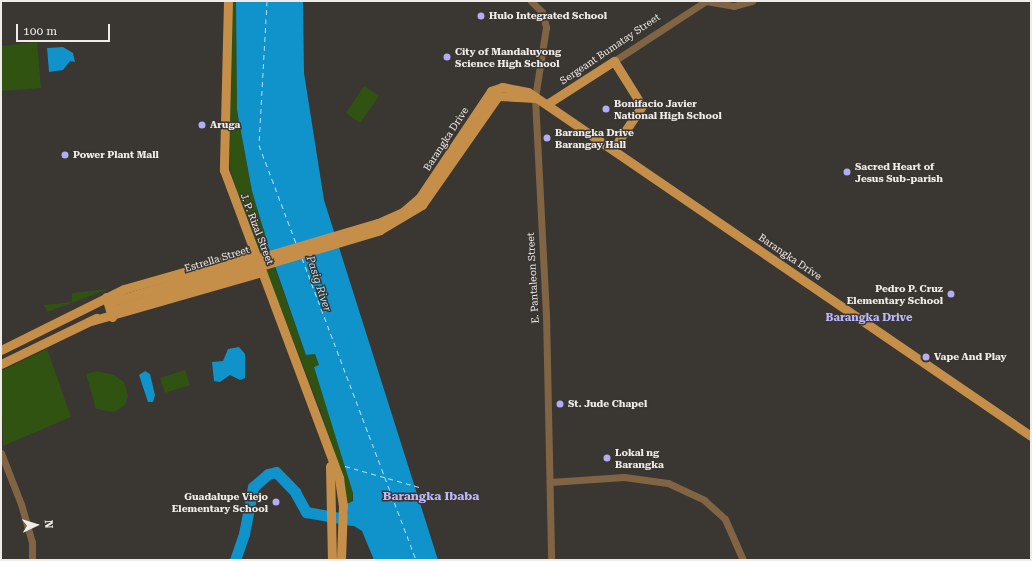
<!DOCTYPE html>
<style>
body{margin:0}
#map{position:relative;width:1032px;height:561px;overflow:hidden;background:#3a3631;font-family:"Roboto Serif",serif}
div>[style]{position:absolute}
.green>*{inset:0;background:#305311}
.water>*{inset:0;background:#1092ca}
.river>*{height:11px;margin:-5.5px;padding:0 5.5px;transform-origin:5.5px;border-radius:5.5px;background:#1092ca}
.ferry>*{height:1px;margin-top:-0.5px;transform-origin:0;background:repeating-linear-gradient(90deg,#afdffc 0 5px,transparent 0 9px)}
.minor>*{height:7px;margin:-3.5px;padding:0 3.5px;transform-origin:3.5px;border-radius:3.5px;background:#806444}
.major>*{height:9px;margin:-4.5px;padding:0 4.5px;transform-origin:4.5px;border-radius:4.5px;background:#c68f49}
.major-bridge>*{height:9px;margin:-4.5px;padding:0 4.5px;transform-origin:4.5px;border-radius:4.5px;background:#c68f49}
.dots>*{width:11px;height:11px;translate:-50% -50%;box-sizing:border-box;border:2px solid #3a3631;border-radius:50%}
span{translate:-50% -50%;white-space:nowrap;text-align:center;line-height:1.15;-webkit-text-stroke:3px #3a3631;paint-order:stroke}
.poi-label{font-size:10px;color:#eeebe8;font-weight:700}
.left{translate:0 -50%;text-align:left}
.right{translate:-100% -50%;text-align:right}
.street-label{font-size:10px;color:#eeebe8}
.water-label{font-size:11px;color:#afdffc;font-style:italic}
.neighbourhood-label{font-size:11px;color:#beb7fe;font-weight:700}
.quarter-label{font-size:12px;color:#beb7fe;font-weight:700}
.frame{position:absolute;inset:0;border:2px solid #eeebe8;pointer-events:none}
.north{position:absolute;left:16px;top:505px;width:40px;height:40px;-webkit-text-stroke:3px #3a3631;paint-order:stroke;rotate:86deg;font-size:11px;font-weight:700;line-height:16px;text-align:center;color:#eeebe8}
.north::after{content:'';display:block;margin:auto;width:14px;height:18px;background:#eeebe8;clip-path:polygon(50% 0,100% 100%,50% 72%,0 100%)}
.scale{position:absolute;left:16px;top:24px;width:94px;height:18px;box-sizing:border-box;border:2px solid #eeebe8;border-top:0;padding-left:5px;font-size:12px;line-height:14px;white-space:nowrap;color:#eeebe8;-webkit-text-stroke:3px #3a3631;paint-order:stroke}
</style>
<div id="map">
<div class="green">
<div style="clip-path:polygon(231px 1px,236px 1px,237px 110px,252px 191px,268px 241px,259px 244px,261px 248px,267px 246px,306px 355px,315px 354px,319px 366px,314px 367px,345px 462px,353px 493px,351px 504px,347px 504px,321px 412px,239px 200px,230px 167px)"></div>
<div style="clip-path:polygon(37px 42px,41px 88px,1px 91px,1px 46px)"></div>
<div style="clip-path:polygon(364px 86px,379px 96px,360px 123px,346px 113px)"></div>
<div style="clip-path:polygon(109px 289px,47px 312px,44px 305px,72px 302px,72px 293px)"></div>
<div style="clip-path:polygon(47px 349px,71px 417px,3px 446px,1px 371px)"></div>
<div style="clip-path:polygon(185px 370px,190px 385px,165px 393px,160px 378px)"></div>
<div style="clip-path:polygon(96px 371px,114px 375px,124px 382px,128px 396px,125px 405px,114px 412px,96px 409px,86px 374px)"></div>
</div>
<div class="water">
<div style="clip-path:polygon(236px 1px,303px 1px,304px 73px,324px 200px,438px 560px,374px 560px,362px 531px,349px 523px,347px 504px,353px 501px,353px 493px,314px 367px,319px 365px,315px 354px,306px 355px,268px 246px,261px 248px,259px 244px,267px 241px,252px 191px,237px 110px)"></div>
<div style="clip-path:polygon(63px 47px,73px 53px,75px 62px,70px 61px,63px 70px,49px 72px,47px 48px)"></div>
<div style="clip-path:polygon(239px 347px,245px 354px,245px 378px,240px 380px,230px 375px,220px 382px,214px 381px,212px 362px,223px 361px,228px 349px)"></div>
<div style="clip-path:polygon(145px 371px,150px 374px,155px 395px,153px 402px,148px 402px,139px 375px)"></div>
</div>
<div class="river">
<div style="left:235px;top:560px;width:28px;rotate:-71deg"></div>
<div style="left:244px;top:534px;width:48px;rotate:-79.2deg"></div>
<div style="left:253px;top:487px;width:20px;rotate:-41deg"></div>
<div style="left:268px;top:474px;width:8px;rotate:-14deg"></div>
<div style="left:276px;top:472px;width:28px;rotate:46deg"></div>
<div style="left:295px;top:492px;width:23px;rotate:61deg"></div>
<div style="left:306px;top:512px;width:47px;rotate:9.9deg"></div>
</div>
<div class="ferry">
<div style="left:267px;top:1px;width:144px;rotate:93.2deg"></div>
<div style="left:259px;top:145px;width:105px;rotate:69.3deg"></div>
<div style="left:302px;top:258px;width:323px;rotate:69.3deg"></div>
<div style="left:345px;top:466px;width:77px;rotate:15.8deg"></div>
</div>
<div class="minor">
<div style="left:531px;top:1px;width:16px;rotate:45deg"></div>
<div style="left:542px;top:12px;width:16px;rotate:75deg"></div>
<div style="left:546px;top:27px;width:72px;rotate:98.8deg"></div>
<div style="left:535px;top:98px;width:216px;rotate:87.1deg"></div>
<div style="left:546px;top:314px;width:246px;rotate:88.8deg"></div>
<div style="left:706px;top:1px;width:28px;rotate:10deg"></div>
<div style="left:734px;top:6px;width:19px;rotate:-16deg"></div>
<div style="left:614px;top:61px;width:110px;rotate:-33.1deg"></div>
<div style="left:1px;top:453px;width:55px;rotate:68.6deg"></div>
<div style="left:21px;top:504px;width:40px;rotate:74deg"></div>
<div style="left:32px;top:542px;width:18px;rotate:90deg"></div>
<div style="left:550px;top:482px;width:74px;rotate:-3.9deg"></div>
<div style="left:624px;top:477px;width:44px;rotate:7.8deg"></div>
<div style="left:668px;top:483px;width:40px;rotate:25deg"></div>
<div style="left:704px;top:500px;width:28px;rotate:42deg"></div>
<div style="left:725px;top:519px;width:45px;rotate:66.3deg"></div>
</div>
<div class="major">
<div style="left:228px;top:1px;width:169px;rotate:91.4deg"></div>
<div style="left:224px;top:170px;width:329px;rotate:69.5deg"></div>
<div style="left:339px;top:478px;width:27px;rotate:82deg"></div>
<div style="left:343px;top:505px;width:55px;rotate:92.1deg"></div>
<div style="left:547px;top:104px;width:80px;rotate:-32.7deg"></div>
<div style="left:614px;top:61px;width:53px;rotate:58.1deg"></div>
<div style="left:642px;top:106px;width:52px;rotate:124deg"></div>
<div style="left:378px;top:223px;width:27px;rotate:-24deg"></div>
<div style="left:403px;top:212px;width:23px;rotate:-41deg"></div>
<div style="left:420px;top:197px;width:128px;rotate:-56.2deg"></div>
<div style="left:491px;top:91px;width:12px;rotate:-20deg"></div>
<div style="left:502px;top:87px;width:26px;rotate:11deg"></div>
<div style="left:528px;top:92px;width:609px;rotate:34.37deg"></div>
<div style="left:380px;top:230px;width:49px;rotate:-30.8deg"></div>
<div style="left:422px;top:205px;width:133px;rotate:-55.1deg"></div>
<div style="left:498px;top:96px;width:37px;rotate:3deg"></div>
<div style="left:106px;top:297px;width:21px;rotate:73deg"></div>
<div style="left:91px;top:321px;width:178px;rotate:-16deg"></div>
<div style="left:1px;top:350px;width:137px;rotate:-26.4deg"></div>
<div style="left:124px;top:289px;width:135px;rotate:-15.9deg"></div>
<div style="left:1px;top:364px;width:106px;rotate:-25.8deg"></div>
<div style="left:330px;top:466px;width:94px;rotate:88.8deg"></div>
</div>
<div class="major-bridge">
<div style="left:111px;top:302px;width:278px;rotate:-16.5deg"></div>
<div style="left:114px;top:310px;width:278px;rotate:-16.7deg"></div>
</div>
<div class="dots">
<div style="left:481px;top:16px;background:#b5acf8"></div>
<div style="left:447px;top:57px;background:#b5acf8"></div>
<div style="left:606px;top:109px;background:#b5acf8"></div>
<div style="left:202px;top:125px;background:#b5acf8"></div>
<div style="left:547px;top:138px;background:#b5acf8"></div>
<div style="left:65px;top:155px;background:#b5acf8"></div>
<div style="left:847px;top:172px;background:#b5acf8"></div>
<div style="left:951px;top:294px;background:#b5acf8"></div>
<div style="left:926px;top:357px;background:#b5acf8"></div>
<div style="left:560px;top:404px;background:#b5acf8"></div>
<div style="left:607px;top:458px;background:#b5acf8"></div>
<div style="left:276px;top:502px;background:#b5acf8"></div>
</div>
<div class="poi-label">
<span class="left" style="left:489px;top:16px">Hulo Integrated School</span>
<span class="left" style="left:455px;top:57px">City of Mandaluyong<br>Science High School</span>
<span class="left" style="left:614px;top:109px">Bonifacio Javier<br>National High School</span>
<span class="left" style="left:210px;top:125px">Aruga</span>
<span class="left" style="left:555px;top:138px">Barangka Drive<br>Barangay Hall</span>
<span class="left" style="left:73px;top:155px">Power Plant Mall</span>
<span class="left" style="left:855px;top:172px">Sacred Heart of<br>Jesus Sub-parish</span>
<span class="right" style="left:943px;top:294px">Pedro P. Cruz<br>Elementary School</span>
<span class="left" style="left:934px;top:357px">Vape And Play</span>
<span class="left" style="left:568px;top:404px">St. Jude Chapel</span>
<span class="left" style="left:615px;top:458px">Lokal ng<br>Barangka</span>
<span class="right" style="left:268px;top:502px">Guadalupe Viejo<br>Elementary School</span>
</div>
<div class="street-label">
<span style="left:610px;top:49px;rotate:-34deg">Sergeant Bumatay Street</span>
<span style="left:446px;top:139px;rotate:-57deg">Barangka Drive</span>
<span style="left:257px;top:229px;rotate:69deg">J. P. Rizal Street</span>
<span style="left:790px;top:257px;rotate:34deg">Barangka Drive</span>
<span style="left:217px;top:259px;rotate:-17deg">Estrella Street</span>
<span style="left:533px;top:278px;rotate:-93deg">E. Pantaleon Street</span>
</div>
<div class="water-label">
<span style="left:318px;top:284px;rotate:72deg">Pasig River</span>
</div>
<div class="neighbourhood-label">
<span style="left:869px;top:318px">Barangka Drive</span>
</div>
<div class="quarter-label">
<span style="left:431px;top:497px">Barangka Ibaba</span>
</div>
<div class="frame"></div>
<div class="north">N</div>
<div class="scale">100 m</div>
</div>
